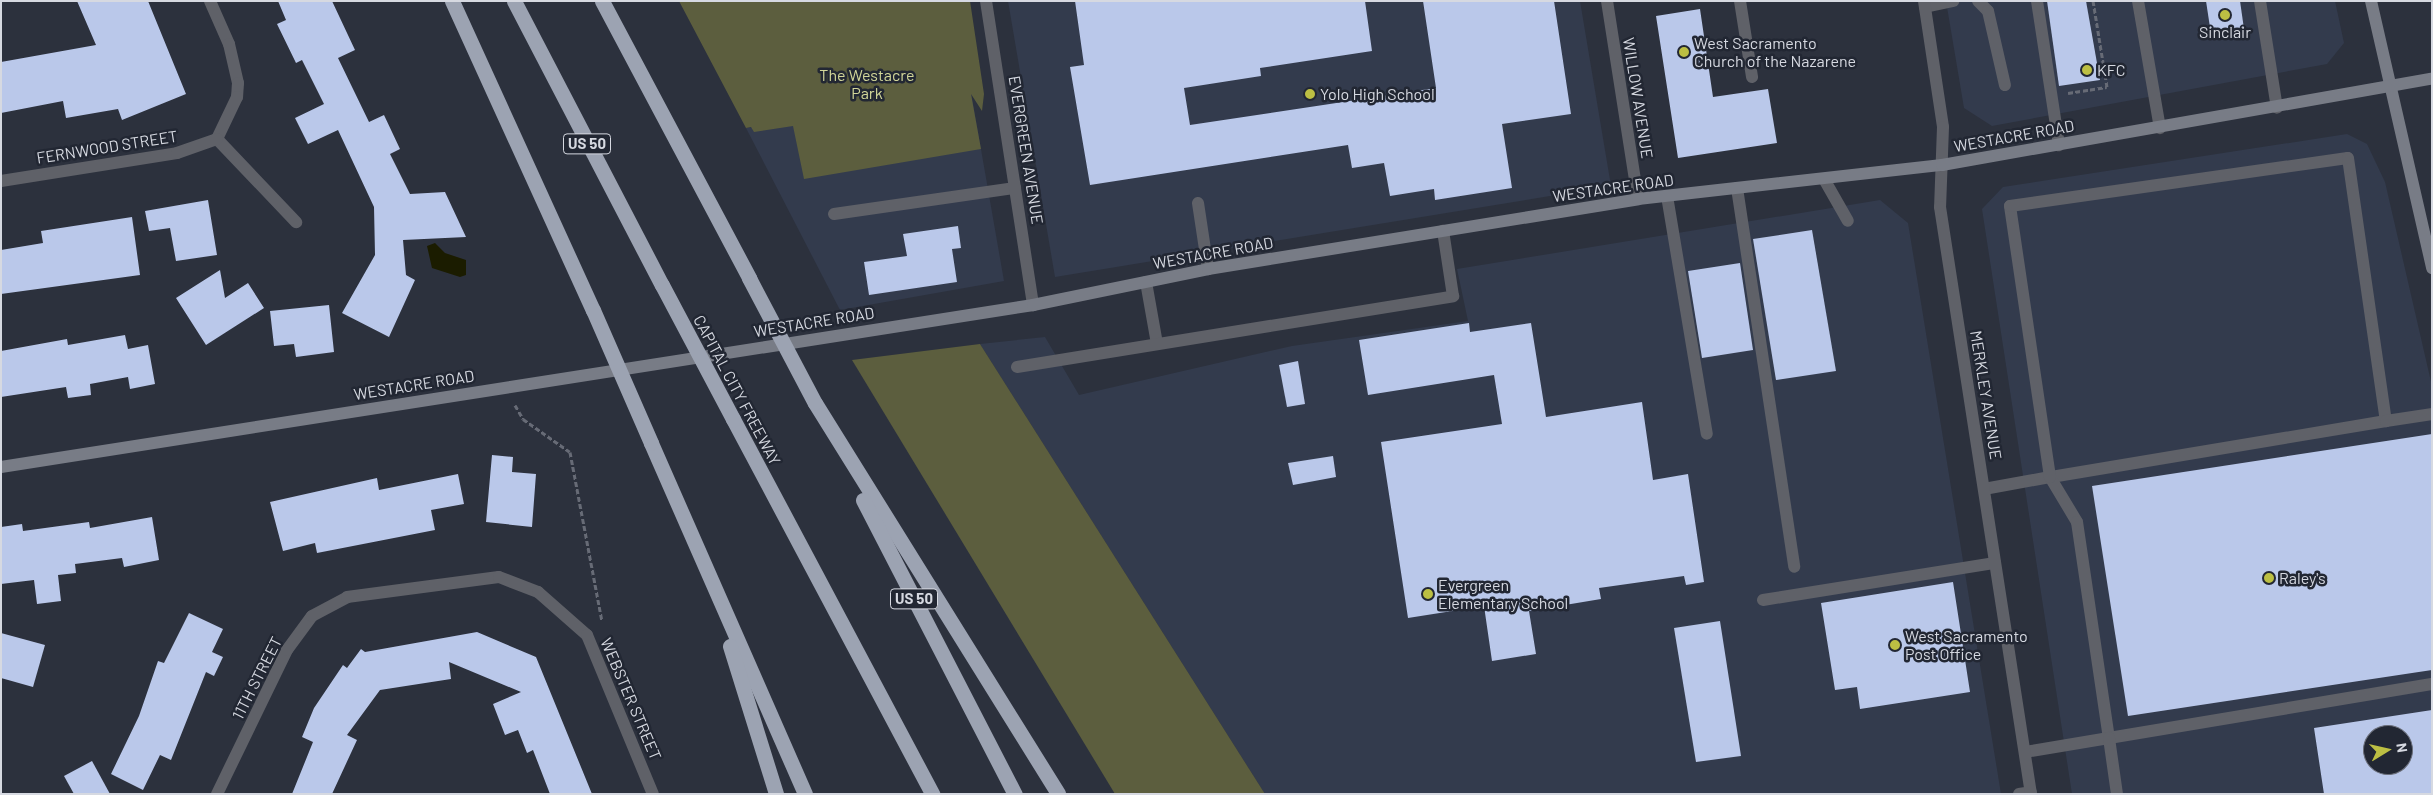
<!DOCTYPE html>
<style>
body{margin:0}
#map{position:relative;width:2433px;height:795px;overflow:hidden;background:#2c313d;font-family:Barlow,sans-serif}
div>[style]{position:absolute}
.built>*{inset:0;background:#333b4d}
.green>*{inset:0;background:#5c5e3e}
.water>*{inset:0;background:#1b1c00}
.building>*{inset:0;background:#bac8ea}
.path>*{height:3px;margin-top:-1.5px;transform-origin:0;background:repeating-linear-gradient(90deg,#676b76 0 5px,transparent 0 7.5px)}
.lane>*{height:12px;margin:-6px;padding:0 6px;transform-origin:6px;border-radius:6px;background:#5f6168}
.street>*{height:12px;margin:-6px;padding:0 6px;transform-origin:6px;border-radius:6px;background:#5f6168}
.secondary>*{height:12px;margin:-6px;padding:0 6px;transform-origin:6px;border-radius:6px;background:#787c86}
.highway>*{height:15px;margin:-7.5px;padding:0 7.5px;transform-origin:7.5px;border-radius:7.5px;background:#9ca3b2}
.highway-bridge>*{height:15px;margin:-7.5px;padding:0 7.5px;transform-origin:7.5px;border-radius:7.5px;background:#9ca3b2}
.dots>*{width:14px;height:14px;translate:-50% -50%;box-sizing:border-box;border:2px solid #222733;border-radius:50%}
span{translate:-50% -50%;white-space:nowrap;text-align:center;line-height:1.15;-webkit-text-stroke:5px #222733;paint-order:stroke}
.shield-label span{padding:1px 4px;background:#222733;border:1px solid;border-radius:4px;-webkit-text-stroke-width:0}
.shield-label{font-size:15px;color:#d6d9e1;font-weight:700}
.poi-label{font-size:16px;color:#d6d9e1}
.left{translate:0 -50%;text-align:left}
.park-label{font-size:16px;color:#d3d799}
.street-label{font-size:16px;color:#d6d9e1}
.frame{position:absolute;inset:0;border:2px solid #d6d9e1;pointer-events:none}
.north{position:absolute;left:2363px;top:725px;width:50px;height:50px;box-sizing:border-box;background:#222733;border:1px solid #6a6e79;border-radius:50%;rotate:81deg;font-size:14px;font-weight:700;line-height:20px;text-align:center;color:#d6d9e1}
.north::after{content:'';display:block;margin:auto;width:18px;height:22px;background:#bcbf43;clip-path:polygon(50% 0,100% 100%,50% 72%,0 100%)}
</style>
<div id="map">
<div class="built">
<div style="clip-path:polygon(1008px 1px,1580px 1px,1611px 186px,1055px 277px)"></div>
<div style="clip-path:polygon(1946px 1px,2335px 1px,2344px 43px,2327px 64px,1992px 126px,1964px 108px)"></div>
<div style="clip-path:polygon(971px 92px,1004px 281px,840px 310px,746px 128px)"></div>
<div style="clip-path:polygon(evenodd,2347px 134px,2367px 144px,2385px 182px,2432px 386px,2432px 794px,2072px 794px,1982px 209px,2003px 187px,2347px 134px,2373px 735px,2403px 735px,2403px 765px,2373px 765px,2373px 735px)"></div>
<div style="clip-path:polygon(1880px 200px,1908px 223px,2001px 794px,1265px 794px,980px 344px,1045px 337px,1079px 395px,1292px 346px,1468px 321px,1457px 269px)"></div>
</div>
<div class="green">
<div style="clip-path:polygon(679px 1px,970px 1px,984px 94px,982px 111px,971px 94px,981px 149px,804px 179px,793px 126px,754px 132px,751px 127px,746px 128px)"></div>
<div style="clip-path:polygon(980px 344px,1265px 794px,1115px 794px,852px 360px)"></div>
</div>
<div class="water">
<div style="clip-path:polygon(435px 243px,445px 253px,466px 260px,466px 275px,460px 277px,432px 268px,427px 246px)"></div>
</div>
<div class="building">
<div style="clip-path:polygon(77px 1px,148px 1px,186px 94px,122px 120px,118px 109px,66px 118px,63px 101px,1px 113px,1px 62px,96px 45px)"></div>
<div style="clip-path:polygon(278px 1px,332px 1px,355px 50px,338px 58px,369px 122px,384px 115px,400px 149px,390px 154px,410px 194px,445px 192px,466px 237px,403px 240px,406px 275px,415px 280px,389px 337px,342px 313px,375px 255px,374px 207px,338px 130px,308px 144px,295px 118px,324px 104px,302px 60px,296px 63px,277px 24px,286px 20px)"></div>
<div style="clip-path:polygon(1075px 1px,1365px 1px,1372px 51px,1260px 68px,1261px 76px,1184px 88px,1190px 125px,1436px 88px,1423px 1px,1554px 1px,1571px 114px,1502px 124px,1512px 188px,1435px 200px,1434px 189px,1390px 196px,1384px 163px,1352px 168px,1348px 145px,1090px 185px,1070px 67px,1084px 65px)"></div>
<div style="clip-path:polygon(2047px 1px,2086px 1px,2100px 80px,2059px 86px)"></div>
<div style="clip-path:polygon(2206px 1px,2240px 1px,2244px 29px,2211px 34px)"></div>
<div style="clip-path:polygon(1700px 9px,1713px 97px,1768px 89px,1777px 143px,1678px 158px,1656px 16px)"></div>
<div style="clip-path:polygon(208px 200px,217px 255px,176px 261px,170px 228px,149px 231px,145px 211px)"></div>
<div style="clip-path:polygon(132px 217px,140px 275px,1px 294px,1px 250px,43px 243px,41px 231px)"></div>
<div style="clip-path:polygon(958px 226px,961px 248px,952px 249px,957px 282px,869px 295px,864px 262px,907px 256px,903px 234px)"></div>
<div style="clip-path:polygon(1812px 230px,1836px 371px,1776px 380px,1753px 239px)"></div>
<div style="clip-path:polygon(1740px 263px,1753px 350px,1702px 358px,1688px 271px)"></div>
<div style="clip-path:polygon(220px 270px,225px 298px,248px 283px,264px 308px,206px 345px,176px 298px)"></div>
<div style="clip-path:polygon(329px 305px,334px 352px,296px 357px,294px 344px,274px 346px,270px 311px)"></div>
<div style="clip-path:polygon(1469px 323px,1470px 332px,1531px 323px,1546px 417px,1642px 402px,1653px 480px,1688px 474px,1704px 582px,1686px 585px,1684px 576px,1599px 588px,1601px 599px,1529px 611px,1536px 654px,1492px 661px,1484px 606px,1408px 618px,1381px 442px,1502px 424px,1494px 375px,1368px 395px,1359px 340px)"></div>
<div style="clip-path:polygon(125px 335px,128px 349px,148px 345px,155px 384px,130px 389px,128px 377px,90px 384px,91px 395px,68px 398px,66px 387px,1px 397px,1px 351px,67px 339px,68px 345px)"></div>
<div style="clip-path:polygon(1298px 361px,1305px 404px,1287px 407px,1279px 365px)"></div>
<div style="clip-path:polygon(2432px 434px,2432px 670px,2128px 716px,2092px 486px)"></div>
<div style="clip-path:polygon(492px 455px,513px 457px,512px 472px,536px 474px,532px 527px,486px 522px)"></div>
<div style="clip-path:polygon(1333px 456px,1336px 477px,1293px 485px,1288px 463px)"></div>
<div style="clip-path:polygon(458px 474px,464px 504px,431px 510px,435px 530px,317px 553px,315px 543px,283px 551px,270px 502px,377px 478px,379px 490px)"></div>
<div style="clip-path:polygon(152px 517px,159px 560px,124px 567px,122px 558px,75px 564px,76px 573px,58px 575px,61px 601px,37px 604px,34px 580px,1px 584px,1px 527px,22px 524px,23px 531px,89px 522px,90px 528px)"></div>
<div style="clip-path:polygon(1953px 582px,1970px 692px,1860px 709px,1857px 687px,1835px 690px,1821px 603px)"></div>
<div style="clip-path:polygon(189px 613px,223px 629px,212px 652px,223px 657px,214px 676px,206px 672px,171px 760px,160px 755px,143px 790px,111px 774px,139px 716px,158px 661px,164px 663px)"></div>
<div style="clip-path:polygon(1720px 621px,1741px 756px,1696px 762px,1674px 628px)"></div>
<div style="clip-path:polygon(477px 632px,536px 657px,592px 794px,550px 794px,533px 750px,527px 753px,518px 730px,505px 735px,493px 704px,521px 692px,449px 662px,451px 679px,380px 690px,347px 735px,357px 740px,332px 794px,292px 794px,313px 742px,302px 737px,314px 708px,343px 665px,347px 668px,361px 649px,365px 652px)"></div>
<div style="clip-path:polygon(1px 633px,45px 645px,33px 687px,1px 678px)"></div>
<div style="clip-path:polygon(evenodd,2432px 710px,2432px 794px,2324px 794px,2314px 728px,2432px 710px,2373px 735px,2403px 735px,2403px 765px,2373px 765px,2373px 735px)"></div>
<div style="clip-path:polygon(92px 761px,110px 794px,74px 794px,64px 776px)"></div>
</div>
<div class="path">
<div style="left:2068px;top:93px;width:39px;rotate:-9deg"></div>
<div style="left:2107px;top:87px;width:87px;rotate:-99.2deg"></div>
<div style="left:515px;top:405px;width:16px;rotate:60deg"></div>
<div style="left:523px;top:419px;width:57px;rotate:35.1deg"></div>
<div style="left:570px;top:452px;width:172px;rotate:79.3deg"></div>
</div>
<div class="lane">
<div style="left:1740px;top:1px;width:77px;rotate:81deg"></div>
<div style="left:1978px;top:1px;width:14px;rotate:45deg"></div>
<div style="left:1988px;top:11px;width:76px;rotate:77.1deg"></div>
<div style="left:2037px;top:1px;width:146px;rotate:81.3deg"></div>
<div style="left:2138px;top:1px;width:129px;rotate:80.2deg"></div>
<div style="left:2260px;top:1px;width:108px;rotate:81deg"></div>
<div style="left:1925px;top:7px;width:29px;rotate:-12deg"></div>
<div style="left:1824px;top:179px;width:48px;rotate:60.3deg"></div>
<div style="left:1737px;top:188px;width:383px;rotate:81.4deg"></div>
<div style="left:1667px;top:196px;width:241px;rotate:80.5deg"></div>
<div style="left:1198px;top:203px;width:67px;rotate:81.4deg"></div>
<div style="left:834px;top:214px;width:183px;rotate:-8.2deg"></div>
<div style="left:1146px;top:282px;width:63px;rotate:79.9deg"></div>
<div style="left:1017px;top:367px;width:442px;rotate:-9.2deg"></div>
<div style="left:1453px;top:296px;width:66px;rotate:-98.7deg"></div>
<div style="left:2386px;top:421px;width:341px;rotate:170.5deg"></div>
<div style="left:2050px;top:477px;width:52px;rotate:59deg"></div>
<div style="left:2077px;top:522px;width:218px;rotate:81.6deg"></div>
<div style="left:2109px;top:738px;width:327px;rotate:-9.5deg"></div>
<div style="left:1984px;top:489px;width:67px;rotate:-10.3deg"></div>
<div style="left:2050px;top:477px;width:274px;rotate:-98.4deg"></div>
<div style="left:2010px;top:206px;width:341px;rotate:-8.1deg"></div>
<div style="left:2348px;top:158px;width:266px;rotate:81.8deg"></div>
<div style="left:2386px;top:421px;width:47px;rotate:-8.7deg"></div>
<div style="left:1763px;top:600px;width:235px;rotate:-9.1deg"></div>
<div style="left:2025px;top:752px;width:85px;rotate:-9.5deg"></div>
<div style="left:2109px;top:738px;width:57px;rotate:81.9deg"></div>
<div style="left:2019px;top:794px;width:12px;rotate:-9deg"></div>
</div>
<div class="street">
<div style="left:210px;top:1px;width:47px;rotate:66.2deg"></div>
<div style="left:229px;top:44px;width:40px;rotate:77deg"></div>
<div style="left:238px;top:83px;width:14px;rotate:94deg"></div>
<div style="left:237px;top:97px;width:47px;rotate:115.5deg"></div>
<div style="left:986px;top:1px;width:308px;rotate:81.2deg"></div>
<div style="left:1607px;top:1px;width:200px;rotate:81.1deg"></div>
<div style="left:1924px;top:1px;width:127px;rotate:81.4deg"></div>
<div style="left:1943px;top:127px;width:80px;rotate:92.1deg"></div>
<div style="left:1940px;top:207px;width:594px;rotate:81.19deg"></div>
<div style="left:217px;top:139px;width:115px;rotate:46.4deg"></div>
<div style="left:1px;top:181px;width:178px;rotate:-9deg"></div>
<div style="left:177px;top:153px;width:42px;rotate:-19.3deg"></div>
<div style="left:217px;top:794px;width:160px;rotate:-64.1deg"></div>
<div style="left:287px;top:650px;width:42px;rotate:-53.7deg"></div>
<div style="left:312px;top:616px;width:40px;rotate:-28deg"></div>
<div style="left:347px;top:597px;width:153px;rotate:-7.5deg"></div>
<div style="left:499px;top:577px;width:42px;rotate:21deg"></div>
<div style="left:538px;top:592px;width:65px;rotate:41.3deg"></div>
<div style="left:587px;top:635px;width:172px;rotate:67.5deg"></div>
</div>
<div class="secondary">
<div style="left:2371px;top:1px;width:274px;rotate:77.1deg"></div>
<div style="left:1px;top:467px;width:1045px;rotate:-8.92deg"></div>
<div style="left:1033px;top:305px;width:179px;rotate:-11.6deg"></div>
<div style="left:1208px;top:269px;width:436px;rotate:-9.2deg"></div>
<div style="left:1638px;top:199px;width:306px;rotate:-6.4deg"></div>
<div style="left:1942px;top:165px;width:497px;rotate:-10deg"></div>
</div>
<div class="highway">
<div style="left:452px;top:1px;width:340px;rotate:65.5deg"></div>
<div style="left:514px;top:1px;width:320px;rotate:62.5deg"></div>
<div style="left:602px;top:1px;width:314px;rotate:62deg"></div>
<div style="left:815px;top:403px;width:460px;rotate:58.1deg"></div>
<div style="left:733px;top:419px;width:425px;rotate:62deg"></div>
<div style="left:651px;top:443px;width:383px;rotate:66.3deg"></div>
<div style="left:863px;top:500px;width:331px;rotate:62.7deg"></div>
<div style="left:730px;top:646px;width:155px;rotate:72.7deg"></div>
</div>
<div class="highway-bridge">
<div style="left:749px;top:278px;width:141px;rotate:62.2deg"></div>
<div style="left:662px;top:285px;width:152px;rotate:62.1deg"></div>
<div style="left:593px;top:310px;width:145px;rotate:66.4deg"></div>
</div>
<div class="dots">
<div style="left:2225px;top:15px;background:#bcbf43"></div>
<div style="left:1684px;top:52px;background:#bcbf43"></div>
<div style="left:2087px;top:70px;background:#bcbf43"></div>
<div style="left:1310px;top:94px;background:#bcbf43"></div>
<div style="left:2269px;top:578px;background:#bcbf43"></div>
<div style="left:1428px;top:594px;background:#bcbf43"></div>
<div style="left:1895px;top:645px;background:#bcbf43"></div>
</div>
<div class="shield-label">
<span style="left:587px;top:144px">US 50</span>
<span style="left:914px;top:599px">US 50</span>
</div>
<div class="poi-label">
<span style="left:2225px;top:32px">Sinclair</span>
<span class="left" style="left:1694px;top:52px">West Sacramento<br>Church of the Nazarene</span>
<span class="left" style="left:2097px;top:70px">KFC</span>
<span class="left" style="left:1320px;top:94px">Yolo High School</span>
<span class="left" style="left:2279px;top:578px">Raley's</span>
<span class="left" style="left:1438px;top:594px">Evergreen<br>Elementary School</span>
<span class="left" style="left:1905px;top:645px">West Sacramento<br>Post Office</span>
</div>
<div class="park-label">
<span style="left:867px;top:84px">The Westacre<br>Park</span>
</div>
<div class="street-label">
<span style="left:1638px;top:98px;rotate:81deg">WILLOW AVENUE</span>
<span style="left:2014px;top:136px;rotate:-10deg">WESTACRE ROAD</span>
<span style="left:107px;top:147px;rotate:-9deg">FERNWOOD STREET</span>
<span style="left:1026px;top:150px;rotate:81deg">EVERGREEN AVENUE</span>
<span style="left:1613px;top:188px;rotate:-8deg">WESTACRE ROAD</span>
<span style="left:1213px;top:253px;rotate:-10deg">WESTACRE ROAD</span>
<span style="left:814px;top:322px;rotate:-9deg">WESTACRE ROAD</span>
<span style="left:414px;top:385px;rotate:-9deg">WESTACRE ROAD</span>
<span style="left:737px;top:390px;rotate:62deg">CAPITAL CITY FREEWAY</span>
<span style="left:1986px;top:395px;rotate:81deg">MERKLEY AVENUE</span>
<span style="left:257px;top:678px;rotate:-63deg">11TH STREET</span>
<span style="left:631px;top:699px;rotate:67deg">WEBSTER STREET</span>
</div>
<div class="frame"></div>
<div class="north">N</div>
</div>
